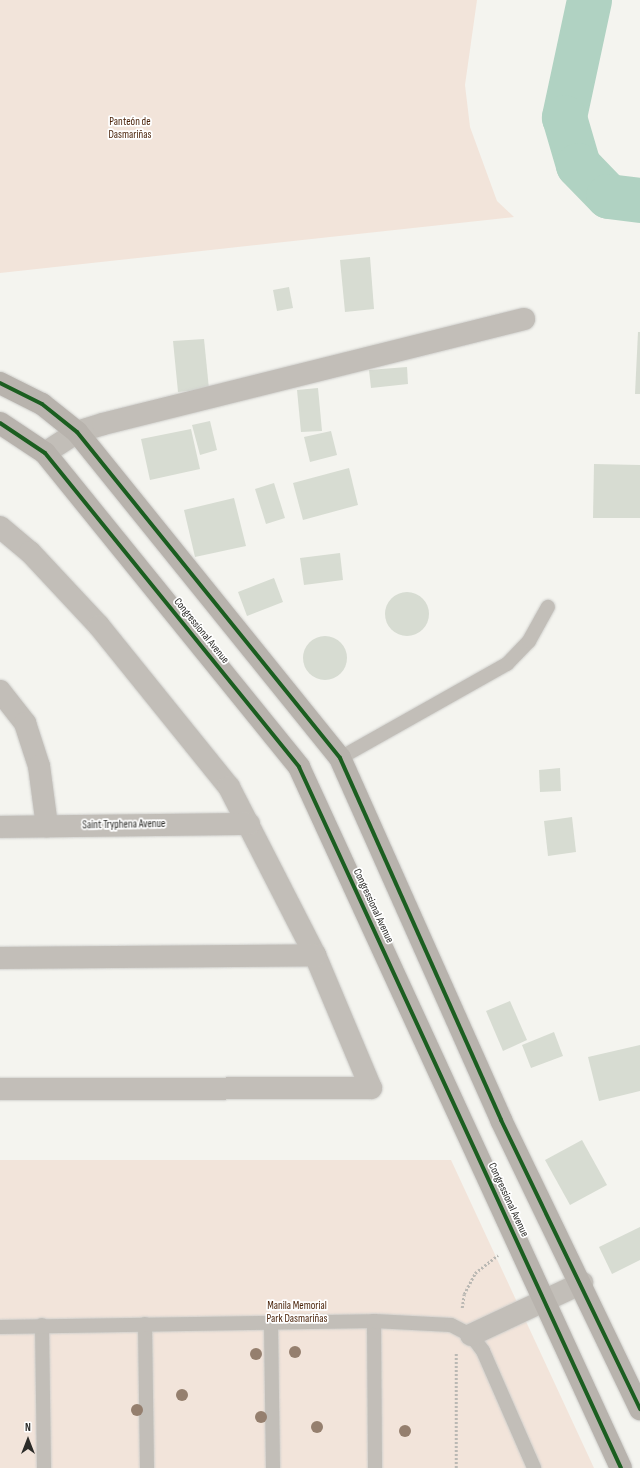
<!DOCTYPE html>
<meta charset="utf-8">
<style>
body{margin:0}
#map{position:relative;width:640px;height:1468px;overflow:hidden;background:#f4f4ef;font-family:"Sofia Sans Condensed",sans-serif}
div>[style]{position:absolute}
.green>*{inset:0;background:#f2e4da}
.river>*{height:45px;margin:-22.5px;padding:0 22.5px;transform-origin:22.5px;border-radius:22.5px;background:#b0d2c2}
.building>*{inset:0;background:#d7dcd2}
.round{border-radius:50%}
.path>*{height:2.5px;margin-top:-1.25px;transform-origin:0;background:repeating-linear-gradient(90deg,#bab8b3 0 2px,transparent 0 4px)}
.roads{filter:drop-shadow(0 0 1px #cfcfcc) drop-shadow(0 0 1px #cfcfcc)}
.service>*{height:14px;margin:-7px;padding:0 7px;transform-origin:7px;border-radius:7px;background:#c2beb8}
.minor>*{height:22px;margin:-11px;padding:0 11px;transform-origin:11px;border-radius:11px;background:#c2beb8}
.secondary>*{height:22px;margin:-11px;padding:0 11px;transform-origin:11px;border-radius:11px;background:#b8b3ad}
.cycleway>*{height:4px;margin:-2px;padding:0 2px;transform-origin:2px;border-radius:2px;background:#1b5e20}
.trees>*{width:12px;height:12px;margin:-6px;border-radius:50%;background:#957f6e}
span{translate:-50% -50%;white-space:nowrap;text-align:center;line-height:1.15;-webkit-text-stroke:3.5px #fff;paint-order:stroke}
.park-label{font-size:11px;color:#471f05}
.street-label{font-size:11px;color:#2b2b28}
.north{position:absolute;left:8px;top:1420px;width:40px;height:40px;-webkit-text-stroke:3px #fff;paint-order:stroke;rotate:0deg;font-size:11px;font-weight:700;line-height:16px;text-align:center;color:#2b2b28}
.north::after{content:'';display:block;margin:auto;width:14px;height:18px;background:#2b2b28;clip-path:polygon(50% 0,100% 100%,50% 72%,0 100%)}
</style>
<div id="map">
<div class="green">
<div style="clip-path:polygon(0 0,477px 0,465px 85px,470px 127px,497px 201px,514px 217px,0 273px)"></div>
<div style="clip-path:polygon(0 1160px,451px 1160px,594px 1468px,0 1468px)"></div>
</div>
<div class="river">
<div style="left:589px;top:0;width:120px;rotate:102.1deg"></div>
<div style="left:564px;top:117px;width:50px;rotate:73.7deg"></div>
<div style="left:578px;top:165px;width:43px;rotate:45.9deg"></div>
<div style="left:608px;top:196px;width:32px;rotate:7deg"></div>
</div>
<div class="building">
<div style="clip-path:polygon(370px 257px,374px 309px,345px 312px,340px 260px)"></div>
<div style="clip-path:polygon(289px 287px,293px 308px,277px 311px,273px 290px)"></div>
<div style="clip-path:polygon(638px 332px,640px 332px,640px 394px,635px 394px)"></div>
<div style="clip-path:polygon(204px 339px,209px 389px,178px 392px,173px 341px)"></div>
<div style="clip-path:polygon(407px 367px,408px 384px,371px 388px,369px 370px)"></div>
<div style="clip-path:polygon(318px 388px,322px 431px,301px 432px,297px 390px)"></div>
<div style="clip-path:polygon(210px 421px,217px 450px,200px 455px,192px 425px)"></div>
<div style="clip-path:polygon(191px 429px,200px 469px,150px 480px,141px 439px)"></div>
<div style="clip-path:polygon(331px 431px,337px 455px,310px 462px,304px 437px)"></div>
<div style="clip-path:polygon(594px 464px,640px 465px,640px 518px,593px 518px)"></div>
<div style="clip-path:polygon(349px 468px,358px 505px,303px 520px,293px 483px)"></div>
<div style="clip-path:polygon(274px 483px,285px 518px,266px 524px,255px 489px)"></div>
<div style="clip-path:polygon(234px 498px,246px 546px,195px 557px,184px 510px)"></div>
<div style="clip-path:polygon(340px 553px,343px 580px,304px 585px,300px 558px)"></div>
<div style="clip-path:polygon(274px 578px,283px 602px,247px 616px,238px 592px)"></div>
<div class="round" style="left:385px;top:592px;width:44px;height:44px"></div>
<div class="round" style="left:303px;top:636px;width:44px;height:44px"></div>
<div style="clip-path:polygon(560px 768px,561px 791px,540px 792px,539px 770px)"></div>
<div style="clip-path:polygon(572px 817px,576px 852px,548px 856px,544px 821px)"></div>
<div style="clip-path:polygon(510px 1001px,527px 1040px,503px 1051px,486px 1011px)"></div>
<div style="clip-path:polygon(554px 1032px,563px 1056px,531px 1068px,522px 1045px)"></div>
<div style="clip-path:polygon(640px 1045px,640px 1091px,599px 1101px,588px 1057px)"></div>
<div style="clip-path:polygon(582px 1140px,607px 1185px,570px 1205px,545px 1160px)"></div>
<div style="clip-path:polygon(640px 1227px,640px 1260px,612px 1274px,599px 1247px)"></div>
</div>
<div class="path">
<div style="left:462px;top:1308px;width:14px;rotate:-82deg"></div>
<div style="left:464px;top:1294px;width:24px;rotate:-62deg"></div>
<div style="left:475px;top:1273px;width:29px;rotate:-38deg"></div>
<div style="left:456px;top:1468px;width:115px;rotate:-90deg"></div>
</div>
<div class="roads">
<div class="service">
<div style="left:340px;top:758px;width:192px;rotate:-29.4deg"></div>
<div style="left:507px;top:664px;width:32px;rotate:-46deg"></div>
<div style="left:529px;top:641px;width:39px;rotate:-61deg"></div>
<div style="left:374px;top:1321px;width:147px;rotate:89.6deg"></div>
<div style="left:145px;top:1324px;width:144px;rotate:89.2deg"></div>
<div style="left:271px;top:1324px;width:144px;rotate:89.2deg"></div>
<div style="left:42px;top:1325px;width:143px;rotate:89.2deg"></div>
<div style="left:0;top:1327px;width:374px;rotate:-0.9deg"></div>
<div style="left:374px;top:1321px;width:77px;rotate:3deg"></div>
<div style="left:451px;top:1325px;width:22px;rotate:27deg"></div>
<div style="left:471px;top:1335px;width:20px;rotate:53deg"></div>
<div style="left:483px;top:1351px;width:128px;rotate:66.4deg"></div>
</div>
<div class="minor">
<div style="left:45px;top:453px;width:38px;rotate:-33deg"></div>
<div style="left:77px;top:432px;width:27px;rotate:-17deg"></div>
<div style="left:103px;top:424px;width:434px;rotate:-14deg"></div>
<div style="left:0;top:527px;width:39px;rotate:40deg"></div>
<div style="left:30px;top:552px;width:101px;rotate:47deg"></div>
<div style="left:99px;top:626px;width:207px;rotate:51.1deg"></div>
<div style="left:229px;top:787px;width:189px;rotate:62.9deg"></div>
<div style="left:315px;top:955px;width:144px;rotate:67.2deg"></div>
<div style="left:371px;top:1088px;width:371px;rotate:179.8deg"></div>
<div style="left:0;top:691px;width:41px;rotate:52deg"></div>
<div style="left:25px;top:723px;width:45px;rotate:72deg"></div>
<div style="left:39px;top:766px;width:61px;rotate:82.4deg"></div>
<div style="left:0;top:827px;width:249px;rotate:-0.7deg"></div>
<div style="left:0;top:958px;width:315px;rotate:-0.5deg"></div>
<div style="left:471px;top:1335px;width:123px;rotate:-25.1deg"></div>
</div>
<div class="secondary">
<div style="left:0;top:383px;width:47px;rotate:26.6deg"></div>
<div style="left:42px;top:404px;width:45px;rotate:38.7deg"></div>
<div style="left:77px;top:432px;width:419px;rotate:51.1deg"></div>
<div style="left:340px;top:758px;width:396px;rotate:66deg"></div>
<div style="left:501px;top:1120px;width:321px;rotate:64.3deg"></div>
<div style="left:0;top:423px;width:54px;rotate:33.7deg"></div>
<div style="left:45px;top:453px;width:404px;rotate:51deg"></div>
<div style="left:299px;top:767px;width:771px;rotate:65.33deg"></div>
</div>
</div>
<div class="cycleway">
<div style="left:0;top:383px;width:47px;rotate:26.6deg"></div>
<div style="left:42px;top:404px;width:45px;rotate:38.7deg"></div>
<div style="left:77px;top:432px;width:419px;rotate:51.1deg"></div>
<div style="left:340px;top:758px;width:396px;rotate:66deg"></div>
<div style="left:501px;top:1120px;width:321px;rotate:64.3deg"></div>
<div style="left:0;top:423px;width:54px;rotate:33.7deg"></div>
<div style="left:45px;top:453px;width:404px;rotate:51deg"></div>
<div style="left:299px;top:767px;width:771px;rotate:65.33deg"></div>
</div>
<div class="trees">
<div style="left:295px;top:1352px"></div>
<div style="left:256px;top:1354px"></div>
<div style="left:182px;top:1395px"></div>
<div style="left:137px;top:1410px"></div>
<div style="left:261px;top:1417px"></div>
<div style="left:317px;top:1427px"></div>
<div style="left:405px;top:1431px"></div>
</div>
<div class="park-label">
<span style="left:130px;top:129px">Panteón de<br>Dasmariñas</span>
<span style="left:297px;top:1313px">Manila Memorial<br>Park Dasmariñas</span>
</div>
<div class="street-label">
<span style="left:201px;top:631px;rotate:51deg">Congressional Avenue</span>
<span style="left:124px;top:825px;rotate:-1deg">Saint Tryphena Avenue</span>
<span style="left:373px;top:906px;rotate:65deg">Congressional Avenue</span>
<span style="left:508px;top:1200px;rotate:65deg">Congressional Avenue</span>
</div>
<div class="north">N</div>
</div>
